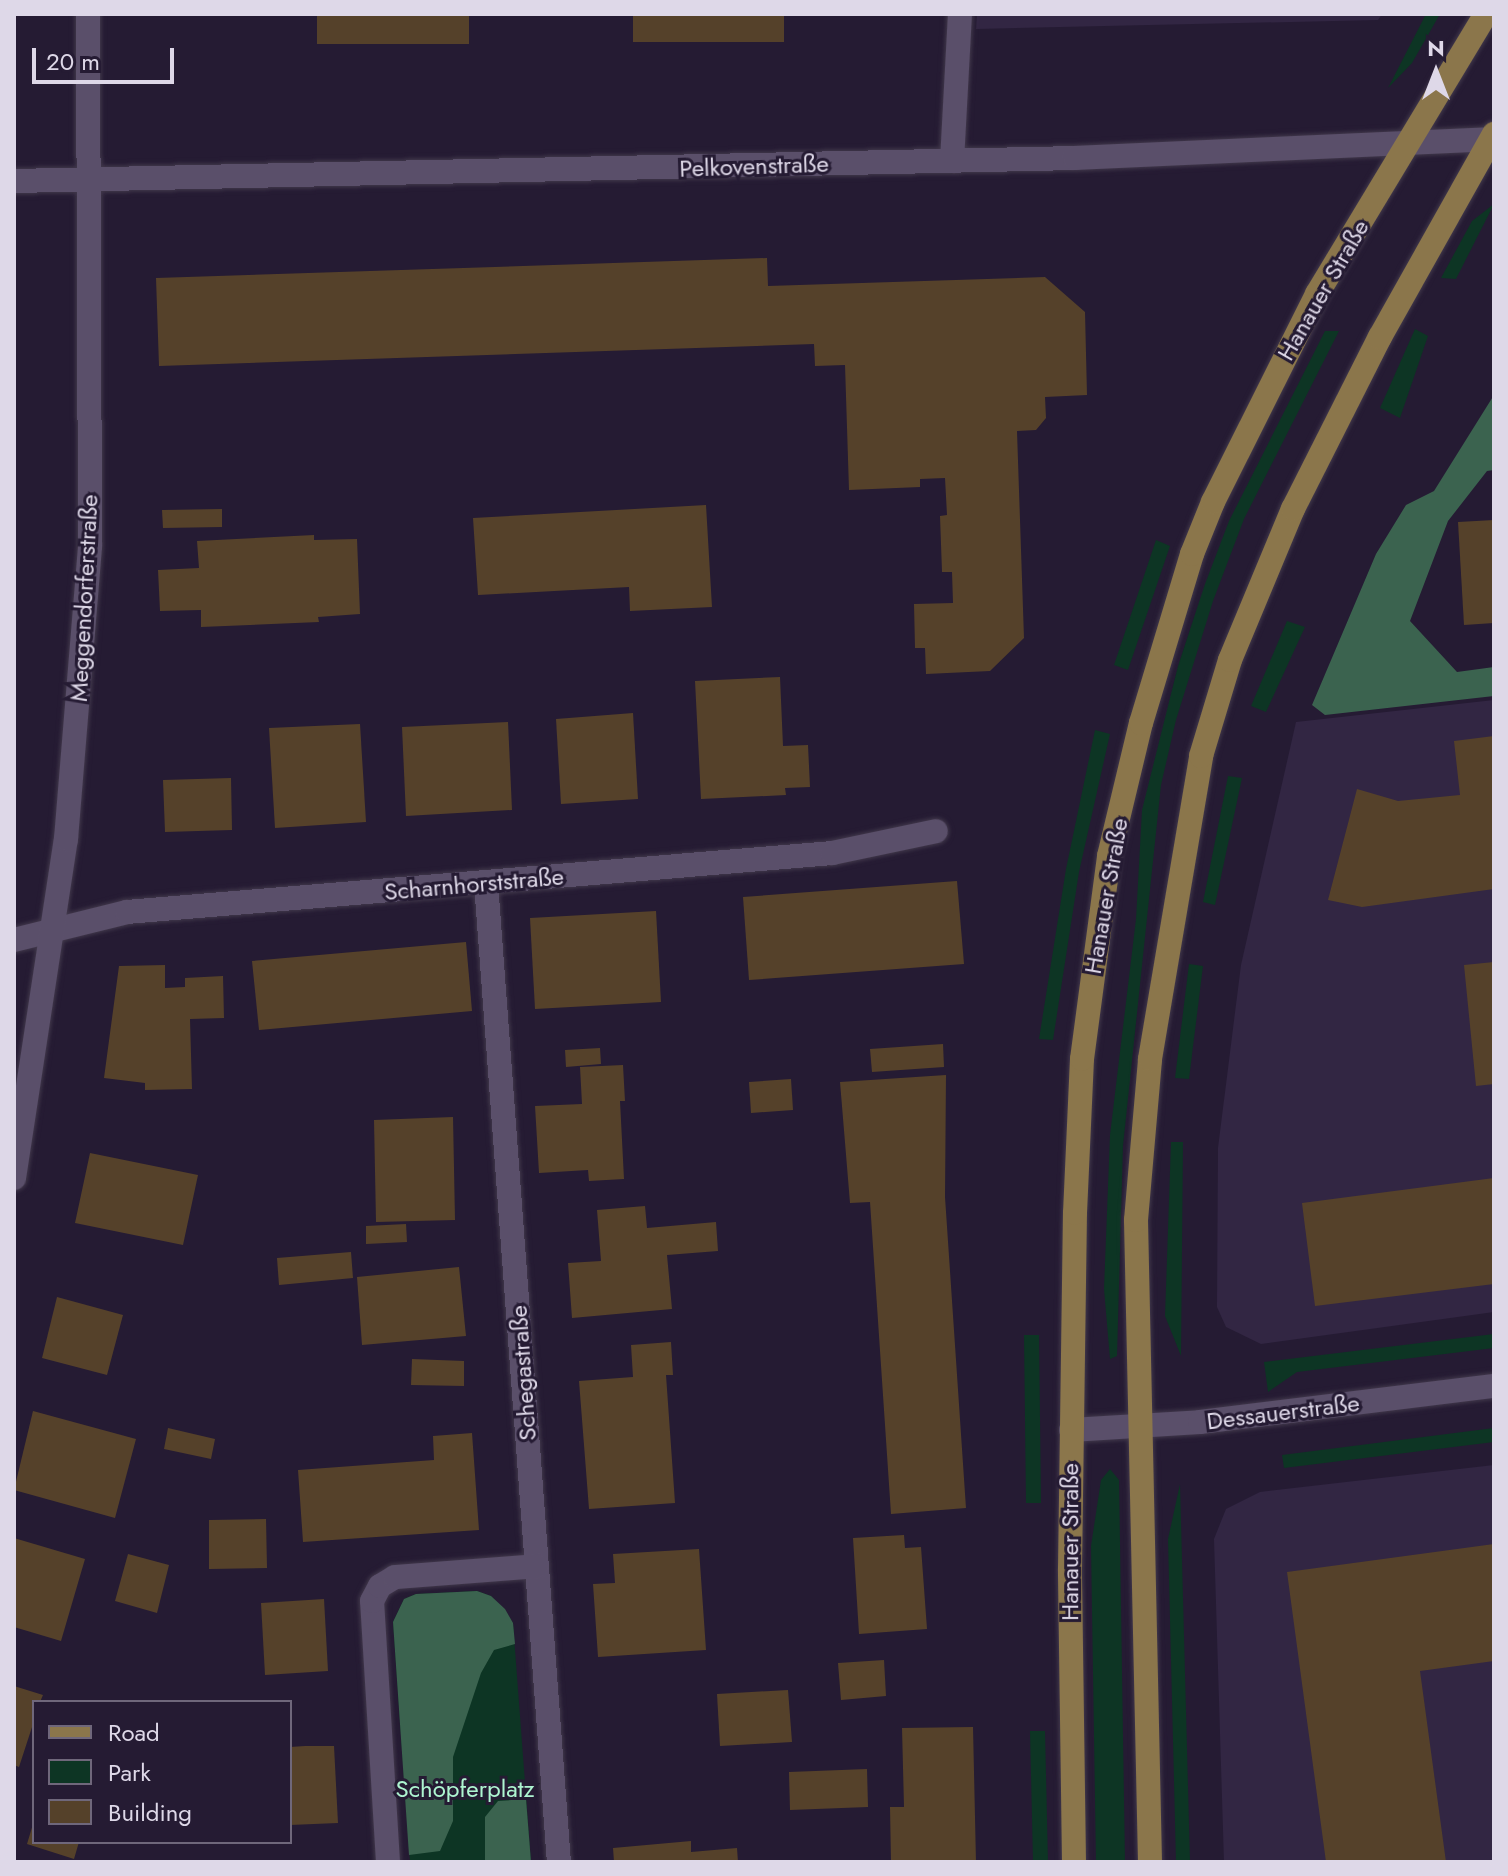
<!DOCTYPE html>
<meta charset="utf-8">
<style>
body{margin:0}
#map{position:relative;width:1508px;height:1876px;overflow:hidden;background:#251b33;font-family:Jost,sans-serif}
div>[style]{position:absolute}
.built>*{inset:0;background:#322643}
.green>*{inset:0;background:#0d3524}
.forest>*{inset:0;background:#3b634f}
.building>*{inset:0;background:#55412a}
.roads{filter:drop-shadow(0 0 2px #41384b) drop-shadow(0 0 2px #41384b)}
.minor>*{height:24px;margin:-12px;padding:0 12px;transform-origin:12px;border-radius:12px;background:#5a4f6a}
.major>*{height:24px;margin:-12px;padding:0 12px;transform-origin:12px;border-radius:12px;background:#8b764b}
span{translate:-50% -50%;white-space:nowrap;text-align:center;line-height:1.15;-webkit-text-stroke:6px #251b33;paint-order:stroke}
.street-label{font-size:24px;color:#ded8e8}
.park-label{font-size:24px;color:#aef5d1}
.frame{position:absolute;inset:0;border:16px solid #ded8e8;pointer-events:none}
.legend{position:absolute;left:32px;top:1700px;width:260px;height:144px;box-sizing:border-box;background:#251b33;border:2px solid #6f677b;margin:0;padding:10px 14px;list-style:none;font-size:24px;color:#ded8e8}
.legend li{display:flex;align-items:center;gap:16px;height:40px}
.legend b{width:40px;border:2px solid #6f677b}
.north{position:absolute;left:1396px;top:32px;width:80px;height:80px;-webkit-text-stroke:6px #251b33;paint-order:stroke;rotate:0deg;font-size:22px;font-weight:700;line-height:32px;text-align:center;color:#ded8e8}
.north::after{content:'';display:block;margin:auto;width:28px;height:36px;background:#ded8e8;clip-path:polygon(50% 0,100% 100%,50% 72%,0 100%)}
.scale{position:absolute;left:32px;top:48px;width:142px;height:36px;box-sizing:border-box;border:4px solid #ded8e8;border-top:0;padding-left:10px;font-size:24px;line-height:28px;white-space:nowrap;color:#ded8e8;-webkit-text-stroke:6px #251b33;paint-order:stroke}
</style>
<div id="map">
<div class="built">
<div style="clip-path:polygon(977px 14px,1382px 14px,1378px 20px,976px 29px)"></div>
<div style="clip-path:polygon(1494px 700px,1494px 1312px,1261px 1344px,1226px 1327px,1217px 1307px,1218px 1148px,1241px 965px,1296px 722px)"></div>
<div style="clip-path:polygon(1494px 1465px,1494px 1862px,1224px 1862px,1214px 1539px,1226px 1509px,1260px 1492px)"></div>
</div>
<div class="green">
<div style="clip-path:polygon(1426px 14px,1440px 14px,1412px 63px,1388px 88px)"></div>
<div style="clip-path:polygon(1494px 204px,1456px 279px,1441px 278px,1472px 221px)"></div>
<div style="clip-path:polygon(1415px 329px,1428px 336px,1400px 418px,1380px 408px)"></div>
<div style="clip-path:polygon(1325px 331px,1339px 331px,1244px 519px,1213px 601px,1176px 720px,1161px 785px,1123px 1146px,1117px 1356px,1110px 1359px,1104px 1289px,1110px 1135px,1136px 919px,1142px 810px,1178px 666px,1205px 584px,1229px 521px)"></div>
<div style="clip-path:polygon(1156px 540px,1170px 546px,1128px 670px,1114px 665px)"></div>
<div style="clip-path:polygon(1287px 621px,1305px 627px,1266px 712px,1251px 706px)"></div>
<div style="clip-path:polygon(1095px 730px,1110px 734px,1079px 872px,1053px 1040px,1039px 1039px,1066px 869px)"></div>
<div style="clip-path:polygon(1228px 776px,1242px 778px,1215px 905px,1203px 902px)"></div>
<div style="clip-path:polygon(1189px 964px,1203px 966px,1189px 1079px,1175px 1078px)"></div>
<div style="clip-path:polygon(1171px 1142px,1183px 1142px,1181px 1356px,1165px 1316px)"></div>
<div style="clip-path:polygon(1494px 1334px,1494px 1348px,1297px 1372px,1268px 1392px,1264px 1362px)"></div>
<div style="clip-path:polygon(1024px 1335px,1039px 1335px,1041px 1503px,1026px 1503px)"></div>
<div style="clip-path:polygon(1494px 1428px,1494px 1442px,1284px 1468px,1282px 1455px)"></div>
<div style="clip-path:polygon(1110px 1469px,1119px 1480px,1125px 1862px,1096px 1862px,1091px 1546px,1101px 1480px)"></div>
<div style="clip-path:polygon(1180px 1484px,1190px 1862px,1176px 1862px,1168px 1539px)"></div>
<div style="clip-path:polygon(477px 1591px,491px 1596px,513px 1623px,531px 1862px,410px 1862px,393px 1622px,404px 1599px,416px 1594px)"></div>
<div style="clip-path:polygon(1030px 1731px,1045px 1731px,1048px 1862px,1033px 1862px)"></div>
</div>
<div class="forest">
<div style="clip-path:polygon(1494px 395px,1494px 470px,1487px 471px,1448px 521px,1410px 621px,1457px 672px,1494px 667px,1494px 696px,1325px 715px,1312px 705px,1376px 554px,1406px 505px,1434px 491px)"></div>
<div style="clip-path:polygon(477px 1591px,491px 1596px,505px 1609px,513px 1623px,515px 1644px,494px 1650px,481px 1673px,453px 1757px,453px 1821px,440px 1851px,409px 1855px,393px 1622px,404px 1599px,416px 1594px)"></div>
<div style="clip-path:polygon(526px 1799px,531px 1862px,485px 1862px,485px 1817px,498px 1801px)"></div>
</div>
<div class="building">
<div style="clip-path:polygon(317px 14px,469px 14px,469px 44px,317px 44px)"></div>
<div style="clip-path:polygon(633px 14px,784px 14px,784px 42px,633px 42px)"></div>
<div style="clip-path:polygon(767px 258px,768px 286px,1045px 277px,1085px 312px,1087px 395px,1045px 397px,1046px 418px,1036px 430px,1017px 431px,1024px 638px,990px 671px,926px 674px,925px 648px,915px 648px,914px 604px,953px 603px,952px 572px,942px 572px,940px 516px,947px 515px,945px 478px,920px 479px,920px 487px,849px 490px,845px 365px,815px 366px,814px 344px,159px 366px,156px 278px)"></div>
<div style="clip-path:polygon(706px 505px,712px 607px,630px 611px,629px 587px,478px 595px,473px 518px)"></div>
<div style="clip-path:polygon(222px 509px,222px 527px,163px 528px,162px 510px)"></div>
<div style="clip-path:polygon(1494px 520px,1494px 623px,1464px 625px,1458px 522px)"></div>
<div style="clip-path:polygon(314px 535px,314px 540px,357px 539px,360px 614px,318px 617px,319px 622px,201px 627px,201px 610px,160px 611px,158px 570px,199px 568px,197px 541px)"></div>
<div style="clip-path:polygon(780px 677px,783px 746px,808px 745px,810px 787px,785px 788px,786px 795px,701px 799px,695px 681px)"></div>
<div style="clip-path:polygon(633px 713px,638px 799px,561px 804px,556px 719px)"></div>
<div style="clip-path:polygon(508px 722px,512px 810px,406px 816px,402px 727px)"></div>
<div style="clip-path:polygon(360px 724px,366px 822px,275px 828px,269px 728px)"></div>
<div style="clip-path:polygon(1494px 736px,1494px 889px,1362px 907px,1328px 900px,1357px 789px,1398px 801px,1460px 795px,1454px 741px)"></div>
<div style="clip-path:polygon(231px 778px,232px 830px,165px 832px,163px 780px)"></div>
<div style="clip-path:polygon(957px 881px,964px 964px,749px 980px,743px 897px)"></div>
<div style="clip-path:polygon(656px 911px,661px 1002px,535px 1009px,530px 918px)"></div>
<div style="clip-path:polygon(466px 942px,472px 1011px,259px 1030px,252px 961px)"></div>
<div style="clip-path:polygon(1494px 962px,1494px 1084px,1476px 1086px,1464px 965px)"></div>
<div style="clip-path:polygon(165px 965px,165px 988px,185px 987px,185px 978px,223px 976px,224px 1018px,190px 1019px,192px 1089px,145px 1090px,145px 1083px,104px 1078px,119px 966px)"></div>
<div style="clip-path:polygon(943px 1044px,944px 1067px,872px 1072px,870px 1049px)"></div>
<div style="clip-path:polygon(600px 1048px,601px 1064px,566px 1067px,565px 1050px)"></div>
<div style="clip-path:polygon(623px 1065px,625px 1101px,620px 1101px,624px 1179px,589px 1181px,588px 1170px,539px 1173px,535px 1106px,582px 1104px,580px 1067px)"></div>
<div style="clip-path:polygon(946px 1075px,945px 1197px,966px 1508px,891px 1514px,870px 1202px,850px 1203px,840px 1082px)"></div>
<div style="clip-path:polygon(791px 1079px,793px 1110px,751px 1113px,749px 1082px)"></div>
<div style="clip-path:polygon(453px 1117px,455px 1220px,376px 1222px,374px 1120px)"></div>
<div style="clip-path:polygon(90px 1153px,198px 1175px,183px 1245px,75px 1223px)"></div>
<div style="clip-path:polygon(1494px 1178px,1494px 1284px,1315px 1306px,1302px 1203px)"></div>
<div style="clip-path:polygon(645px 1206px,647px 1228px,716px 1222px,718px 1251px,667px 1255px,672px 1309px,572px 1318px,568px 1263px,601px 1261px,597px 1210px)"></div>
<div style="clip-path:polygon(406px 1224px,407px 1242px,366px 1244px,366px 1226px)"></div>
<div style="clip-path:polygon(351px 1252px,353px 1278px,279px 1285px,277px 1258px)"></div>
<div style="clip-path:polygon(459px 1267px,466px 1336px,362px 1345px,357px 1277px)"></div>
<div style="clip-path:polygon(57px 1297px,123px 1315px,107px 1375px,42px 1358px)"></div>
<div style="clip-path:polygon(671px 1342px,673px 1375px,666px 1375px,675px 1503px,589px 1509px,579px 1381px,633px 1377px,631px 1345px)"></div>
<div style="clip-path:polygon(412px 1359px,464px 1361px,464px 1386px,411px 1385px)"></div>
<div style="clip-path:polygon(33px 1411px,136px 1439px,115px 1518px,14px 1490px)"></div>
<div style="clip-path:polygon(168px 1428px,215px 1439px,211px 1459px,164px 1449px)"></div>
<div style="clip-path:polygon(472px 1433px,479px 1530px,303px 1542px,298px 1470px,434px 1460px,433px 1436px)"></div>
<div style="clip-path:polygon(266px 1519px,267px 1568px,209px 1569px,209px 1520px)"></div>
<div style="clip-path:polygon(904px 1535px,905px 1548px,921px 1547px,927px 1629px,859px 1634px,853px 1538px)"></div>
<div style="clip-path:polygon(14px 1538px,85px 1559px,61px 1641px,14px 1627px)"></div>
<div style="clip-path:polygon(1494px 1544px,1494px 1661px,1420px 1671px,1446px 1862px,1326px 1862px,1287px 1572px)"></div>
<div style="clip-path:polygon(699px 1549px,706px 1650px,598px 1657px,593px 1584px,615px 1583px,613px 1554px)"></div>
<div style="clip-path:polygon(128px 1554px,169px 1565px,157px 1613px,115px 1601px)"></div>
<div style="clip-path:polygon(324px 1599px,328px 1671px,265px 1675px,261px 1603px)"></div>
<div style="clip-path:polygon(884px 1660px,886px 1696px,841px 1700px,838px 1663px)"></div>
<div style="clip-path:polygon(14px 1686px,43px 1695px,40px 1702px,34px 1702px,34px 1721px,19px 1767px,14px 1765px)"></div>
<div style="clip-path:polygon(788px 1690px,792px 1742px,720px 1746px,717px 1694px)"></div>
<div style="clip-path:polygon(973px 1727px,976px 1862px,891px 1862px,890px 1807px,904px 1807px,902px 1728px)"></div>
<div style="clip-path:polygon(305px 1746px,334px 1746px,338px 1823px,290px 1825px,290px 1747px)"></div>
<div style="clip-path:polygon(867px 1769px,868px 1807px,790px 1810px,789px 1772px)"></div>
<div style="clip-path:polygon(33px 1824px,34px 1842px,79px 1842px,74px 1859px,27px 1844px)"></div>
<div style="clip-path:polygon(691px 1841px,691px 1852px,737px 1848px,738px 1862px,614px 1862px,613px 1848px)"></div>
</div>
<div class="roads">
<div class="minor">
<div style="left:952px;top:161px;width:147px;rotate:-86.9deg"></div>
<div style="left:14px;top:181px;width:1061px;rotate:-1.24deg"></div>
<div style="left:1075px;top:158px;width:419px;rotate:-2.6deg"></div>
<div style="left:486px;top:883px;width:982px;rotate:85.74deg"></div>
<div style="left:14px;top:940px;width:116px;rotate:-13.9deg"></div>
<div style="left:127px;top:912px;width:707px;rotate:-4.78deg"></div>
<div style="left:832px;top:853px;width:106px;rotate:-11.9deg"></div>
<div style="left:14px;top:1178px;width:343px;rotate:-81.3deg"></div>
<div style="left:66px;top:839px;width:294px;rotate:-85.3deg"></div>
<div style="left:90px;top:546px;width:532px;rotate:-90.22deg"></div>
<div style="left:1071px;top:1430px;width:129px;rotate:-3.5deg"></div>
<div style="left:1200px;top:1422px;width:296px;rotate:-7deg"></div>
<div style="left:388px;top:1862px;width:261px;rotate:-93.5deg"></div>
<div style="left:372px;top:1601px;width:17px;rotate:-62deg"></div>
<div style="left:380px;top:1586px;width:17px;rotate:-31deg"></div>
<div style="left:395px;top:1577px;width:142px;rotate:-4.4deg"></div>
</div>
<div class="major">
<div style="left:1074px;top:1862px;width:293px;rotate:-90.8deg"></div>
<div style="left:1070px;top:1569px;width:356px;rotate:-89.2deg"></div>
<div style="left:1075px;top:1213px;width:154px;rotate:-87.4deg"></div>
<div style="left:1082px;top:1059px;width:205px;rotate:-82.4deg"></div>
<div style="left:1109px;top:856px;width:137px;rotate:-76.5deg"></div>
<div style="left:1141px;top:723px;width:177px;rotate:-73.2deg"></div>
<div style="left:1192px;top:554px;width:56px;rotate:-68deg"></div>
<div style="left:1213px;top:502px;width:233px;rotate:-63.4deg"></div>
<div style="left:1317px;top:294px;width:327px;rotate:-58.9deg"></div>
<div style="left:1150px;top:1862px;width:642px;rotate:-91.25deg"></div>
<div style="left:1136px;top:1220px;width:162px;rotate:-85deg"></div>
<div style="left:1150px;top:1059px;width:307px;rotate:-80.4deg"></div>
<div style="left:1201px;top:756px;width:100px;rotate:-73.2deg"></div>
<div style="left:1230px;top:660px;width:164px;rotate:-67.4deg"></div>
<div style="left:1293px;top:509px;width:193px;rotate:-63.2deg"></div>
<div style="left:1380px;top:337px;width:233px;rotate:-60.7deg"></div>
</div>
</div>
<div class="street-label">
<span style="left:754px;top:166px;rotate:-2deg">Pelkovenstraße</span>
<span style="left:1323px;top:290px;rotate:-60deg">Hanauer Straße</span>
<span style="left:84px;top:598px;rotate:-87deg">Meggendorferstraße</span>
<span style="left:474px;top:884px;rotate:-5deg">Scharnhorststraße</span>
<span style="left:1106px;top:896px;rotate:-80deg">Hanauer Straße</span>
<span style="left:523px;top:1373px;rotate:-94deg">Schegastraße</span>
<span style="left:1283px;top:1412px;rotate:-7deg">Dessauerstraße</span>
<span style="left:1070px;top:1542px;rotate:-90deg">Hanauer Straße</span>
</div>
<div class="park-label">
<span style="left:465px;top:1789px">Schöpferplatz</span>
</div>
<div class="frame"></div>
<ul class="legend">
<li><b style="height:10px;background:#8b764b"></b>Road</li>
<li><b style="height:22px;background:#0d3524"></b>Park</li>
<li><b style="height:22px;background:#55412a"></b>Building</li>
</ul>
<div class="north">N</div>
<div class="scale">20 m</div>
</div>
